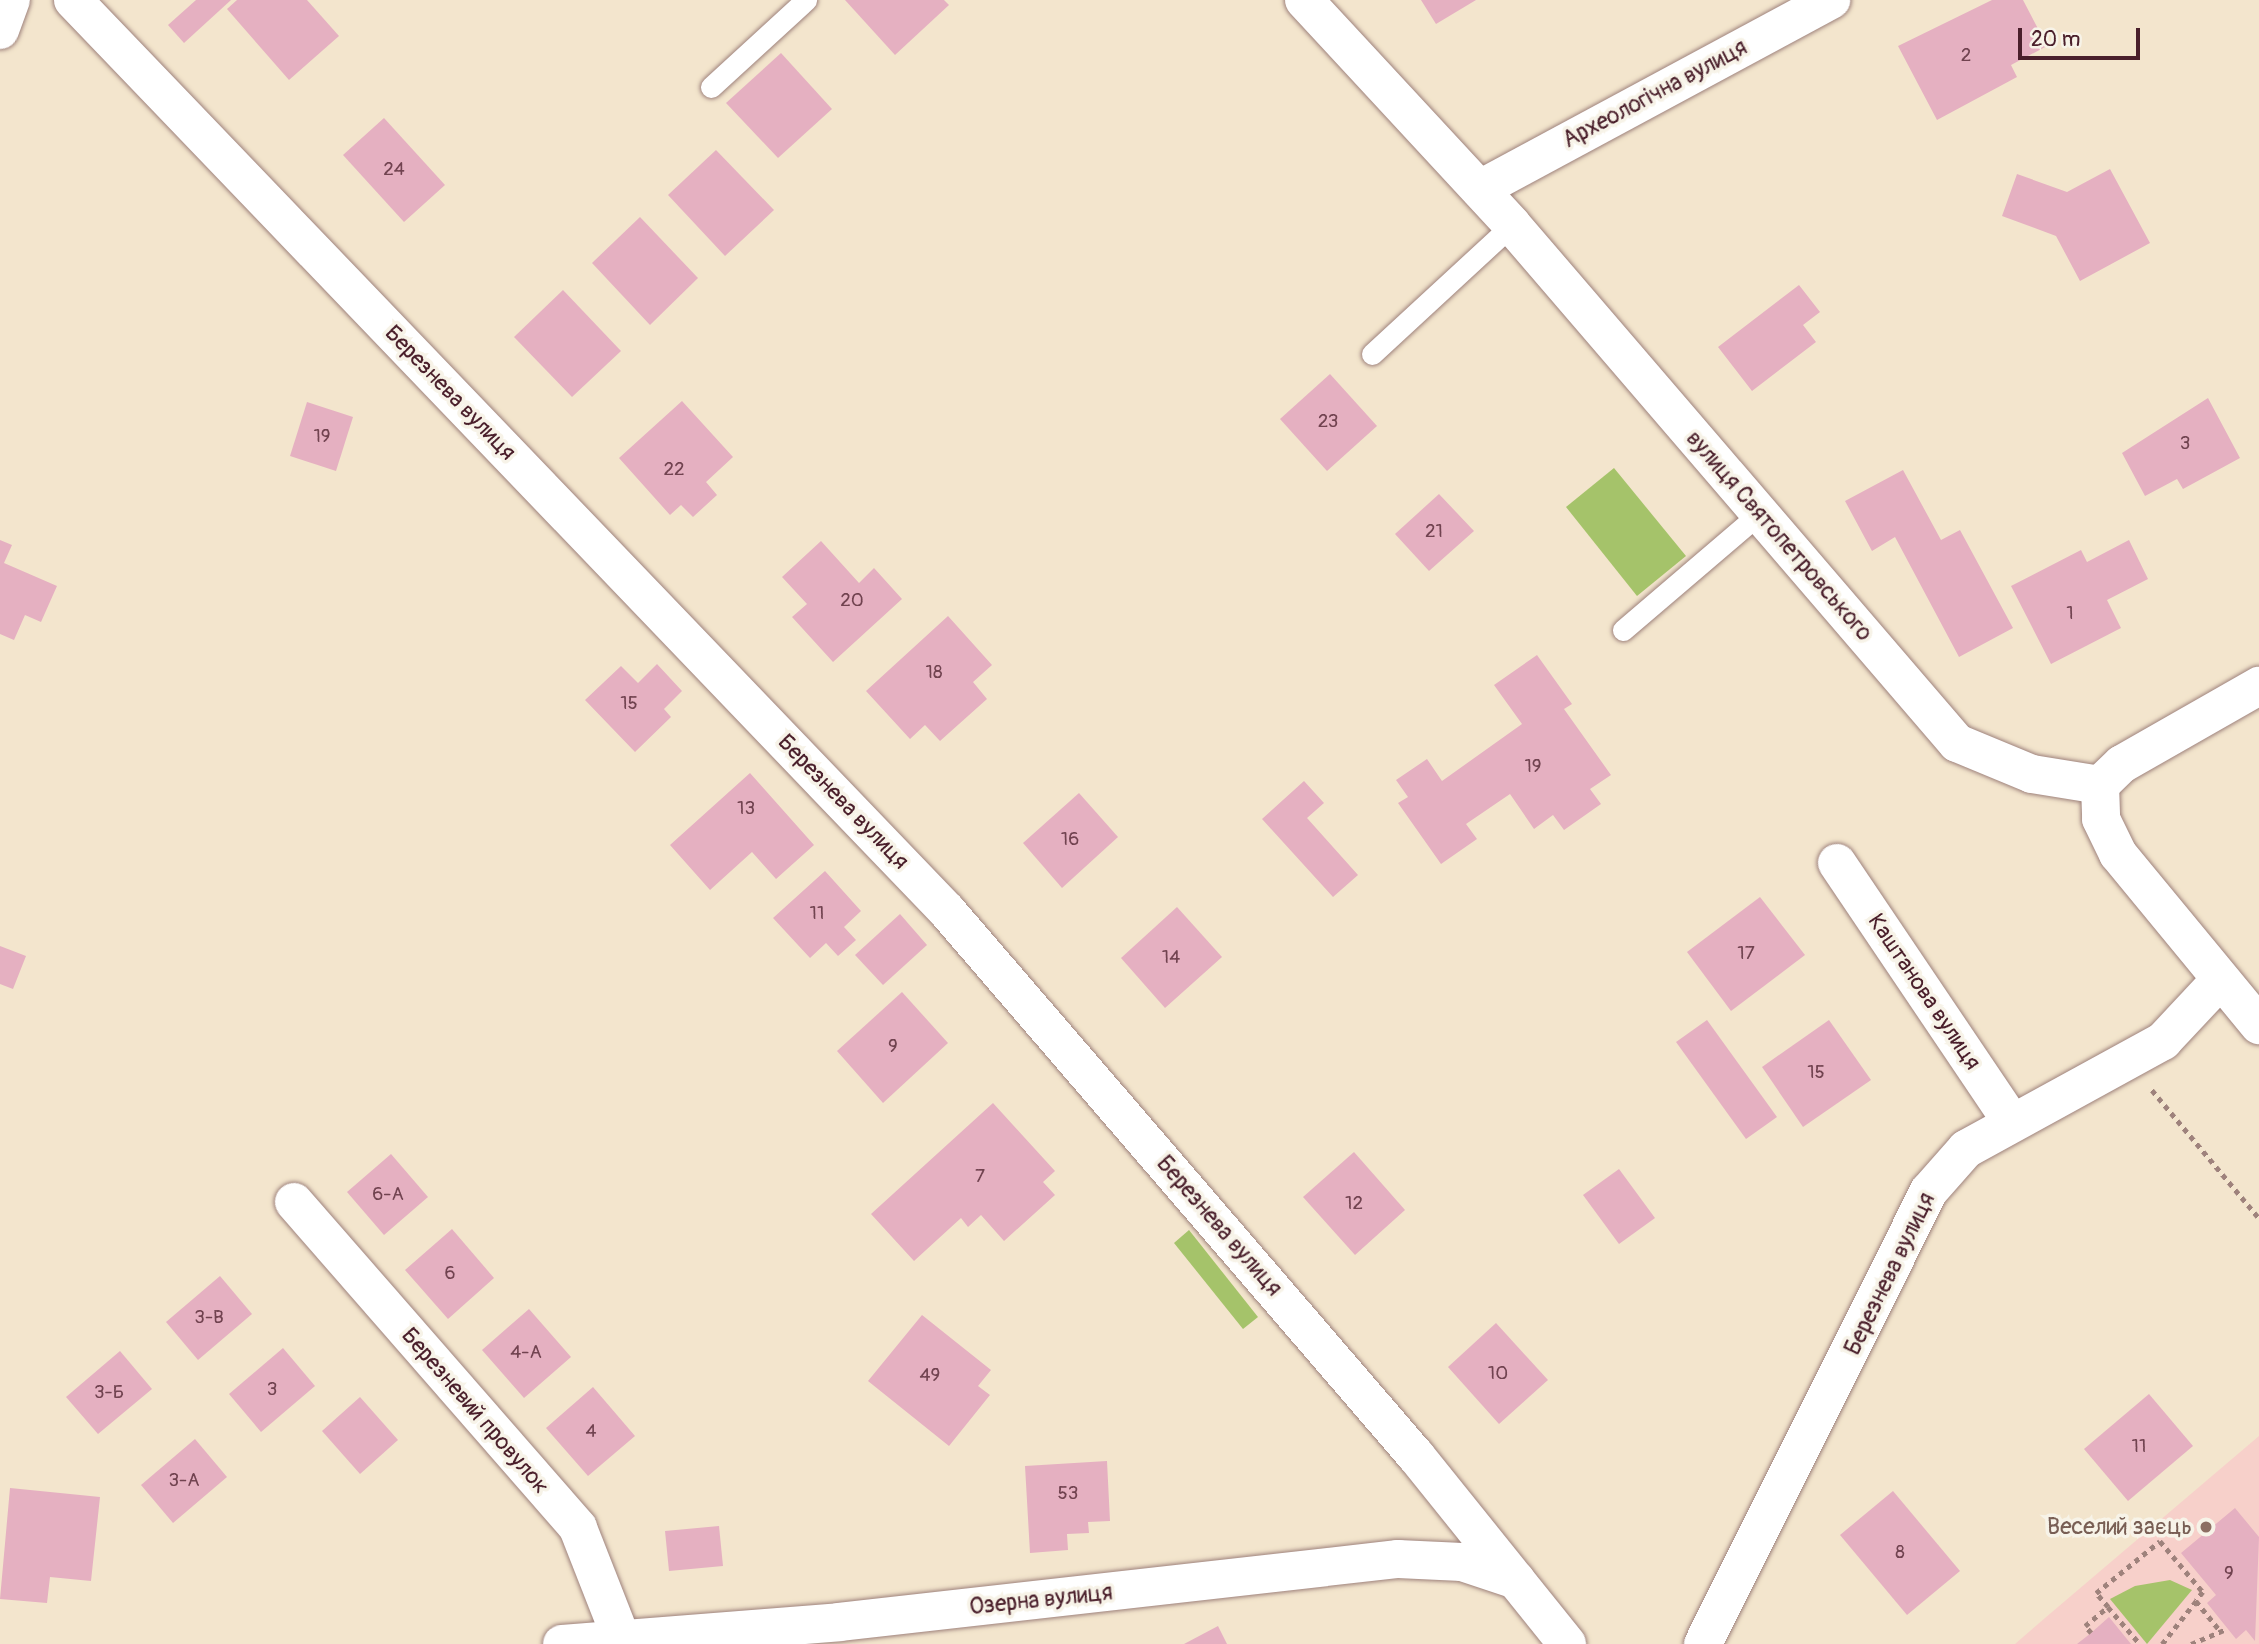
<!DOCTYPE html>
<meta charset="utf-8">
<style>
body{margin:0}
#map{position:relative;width:2259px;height:1644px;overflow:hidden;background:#f3e5cd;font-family:Pangolin,sans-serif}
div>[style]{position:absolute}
.built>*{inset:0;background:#f7d0ca}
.green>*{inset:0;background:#a5c36a}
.building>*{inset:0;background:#e5b0c1}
.path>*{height:4.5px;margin-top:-2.25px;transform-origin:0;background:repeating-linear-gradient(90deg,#9e827c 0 5px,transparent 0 10px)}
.roads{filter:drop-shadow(0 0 2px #9e827c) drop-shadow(0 0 2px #9e827c)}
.service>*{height:21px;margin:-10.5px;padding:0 10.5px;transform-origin:10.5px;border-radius:10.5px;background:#fff}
.minor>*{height:38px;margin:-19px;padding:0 19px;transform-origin:19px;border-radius:19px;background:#fff}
.dots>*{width:19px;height:19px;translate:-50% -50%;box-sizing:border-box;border:4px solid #f7f3e8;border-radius:50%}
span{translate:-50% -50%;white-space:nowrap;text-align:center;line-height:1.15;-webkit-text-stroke:7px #f7f3e8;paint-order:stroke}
.number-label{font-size:19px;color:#714350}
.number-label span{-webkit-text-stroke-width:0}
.street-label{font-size:23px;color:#4a1f2b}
.education-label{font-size:23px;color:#785e54}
.right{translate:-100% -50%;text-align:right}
.scale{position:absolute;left:2018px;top:28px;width:122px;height:32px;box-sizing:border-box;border:4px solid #4a1f2b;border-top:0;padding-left:9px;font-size:21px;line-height:24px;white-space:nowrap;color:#4a1f2b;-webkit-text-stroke:5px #f7f3e8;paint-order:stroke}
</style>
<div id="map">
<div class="built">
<div style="clip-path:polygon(2259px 1436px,2259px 1644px,2015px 1644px,2045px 1618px)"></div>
</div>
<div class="green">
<div style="clip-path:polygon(1614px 468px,1686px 556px,1637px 596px,1566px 507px)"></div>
<div style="clip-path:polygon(1189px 1230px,1258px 1317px,1243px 1329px,1174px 1243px)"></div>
<div style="clip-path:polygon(2170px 1580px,2192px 1590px,2147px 1644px,2110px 1599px,2135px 1586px)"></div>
</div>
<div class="building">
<div style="clip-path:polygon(196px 0,231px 0,184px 43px,168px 25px)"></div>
<div style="clip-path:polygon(237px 0,307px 0,339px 36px,289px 80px,227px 9px)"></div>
<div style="clip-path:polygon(845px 0,944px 0,949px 5px,895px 55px)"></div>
<div style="clip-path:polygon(1421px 0,1476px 0,1436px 24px)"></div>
<div style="clip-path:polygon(1992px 0,2023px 0,2047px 46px,2011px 65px,2017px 77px,1937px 120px,1898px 46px)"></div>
<div style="clip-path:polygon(781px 53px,832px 109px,778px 158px,726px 103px)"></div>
<div style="clip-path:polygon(384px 118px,445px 185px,404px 222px,343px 155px)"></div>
<div style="clip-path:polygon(716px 150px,774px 210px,725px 256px,668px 195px)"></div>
<div style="clip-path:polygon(2110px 169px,2150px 243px,2080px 281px,2056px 236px,2002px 216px,2017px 174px,2067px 192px)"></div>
<div style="clip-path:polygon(640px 217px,698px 278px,650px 325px,592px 263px)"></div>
<div style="clip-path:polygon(1799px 285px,1820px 312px,1803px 325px,1816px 342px,1752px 391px,1718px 347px)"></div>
<div style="clip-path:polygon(563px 290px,621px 351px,572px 397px,514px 337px)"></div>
<div style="clip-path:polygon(1330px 374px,1377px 426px,1327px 471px,1280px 419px)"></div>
<div style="clip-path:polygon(2208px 398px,2240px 458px,2183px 489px,2177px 479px,2145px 496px,2122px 453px)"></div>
<div style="clip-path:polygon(682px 401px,733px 457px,706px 482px,717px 495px,693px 517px,681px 505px,670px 515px,619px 458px)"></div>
<div style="clip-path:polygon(307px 402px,353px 417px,336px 471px,290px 456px)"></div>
<div style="clip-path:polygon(1903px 470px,1941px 540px,1960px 530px,2013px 628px,1959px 657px,1895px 537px,1872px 551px,1845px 501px)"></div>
<div style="clip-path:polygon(1439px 494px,1474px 531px,1429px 571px,1395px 534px)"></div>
<div style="clip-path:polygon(0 540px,12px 545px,4px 563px,57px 586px,41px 622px,25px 615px,14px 640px,0 634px)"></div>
<div style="clip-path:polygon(2129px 540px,2148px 579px,2107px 600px,2121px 628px,2051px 664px,2011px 586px,2081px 550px,2087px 562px)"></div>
<div style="clip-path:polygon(821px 541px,859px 583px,874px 568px,902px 599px,833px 662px,792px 617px,807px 604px,782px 577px)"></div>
<div style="clip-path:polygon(948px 616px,992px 665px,973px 682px,987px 699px,940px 741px,925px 725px,910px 739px,866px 691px)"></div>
<div style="clip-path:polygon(1537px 655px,1572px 704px,1564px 709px,1611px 775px,1590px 789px,1601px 804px,1564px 830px,1553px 815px,1534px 829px,1510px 794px,1466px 824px,1477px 839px,1441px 864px,1398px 803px,1408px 797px,1396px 780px,1427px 759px,1442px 781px,1522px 724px,1494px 685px)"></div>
<div style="clip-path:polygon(657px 664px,682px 691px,664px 709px,671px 717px,635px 752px,585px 700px,621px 666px,638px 683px)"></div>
<div style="clip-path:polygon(750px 773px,814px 845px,776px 879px,752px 852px,710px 890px,670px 845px)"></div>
<div style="clip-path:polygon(1304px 781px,1324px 803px,1307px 818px,1358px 875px,1333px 897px,1262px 819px)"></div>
<div style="clip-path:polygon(1079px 793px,1118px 837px,1062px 888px,1023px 843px)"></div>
<div style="clip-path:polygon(825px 871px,861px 911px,844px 927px,856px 940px,838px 956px,826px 943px,810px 958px,773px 918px)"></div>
<div style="clip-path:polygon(1760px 897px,1805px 955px,1731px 1011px,1687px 952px)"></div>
<div style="clip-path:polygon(1177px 907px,1222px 957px,1165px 1008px,1121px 958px)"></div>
<div style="clip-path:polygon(900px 914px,927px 945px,883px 985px,855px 955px)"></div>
<div style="clip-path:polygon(0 946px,26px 956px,13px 989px,0 984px)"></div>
<div style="clip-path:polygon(902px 992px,948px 1043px,883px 1103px,837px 1051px)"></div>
<div style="clip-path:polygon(1707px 1020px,1777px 1117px,1746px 1139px,1676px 1042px)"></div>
<div style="clip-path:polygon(1829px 1020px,1871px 1080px,1803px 1127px,1762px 1067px)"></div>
<div style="clip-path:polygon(993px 1103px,1055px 1171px,1043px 1182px,1055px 1195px,1004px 1241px,981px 1215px,968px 1227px,961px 1218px,914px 1261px,871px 1214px)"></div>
<div style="clip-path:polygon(1354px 1152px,1405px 1210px,1355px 1255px,1303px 1197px)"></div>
<div style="clip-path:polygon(391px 1154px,428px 1197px,384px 1235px,347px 1192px)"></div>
<div style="clip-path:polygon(1619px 1169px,1655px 1218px,1619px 1244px,1583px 1195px)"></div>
<div style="clip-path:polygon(452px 1229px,494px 1278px,448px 1319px,405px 1270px)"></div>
<div style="clip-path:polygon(220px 1276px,252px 1314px,198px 1360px,166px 1322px)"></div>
<div style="clip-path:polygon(529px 1309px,571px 1357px,524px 1398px,482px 1350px)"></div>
<div style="clip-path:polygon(922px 1315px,991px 1370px,978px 1386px,990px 1395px,949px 1446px,868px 1381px)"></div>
<div style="clip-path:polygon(1496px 1323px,1548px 1380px,1499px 1424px,1448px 1367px)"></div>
<div style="clip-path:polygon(283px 1348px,315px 1386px,261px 1432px,229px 1394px)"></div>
<div style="clip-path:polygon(120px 1351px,152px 1389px,98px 1434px,66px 1397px)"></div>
<div style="clip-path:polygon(593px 1387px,635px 1436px,588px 1476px,546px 1428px)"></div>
<div style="clip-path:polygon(2149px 1394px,2193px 1446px,2128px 1501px,2084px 1449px)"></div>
<div style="clip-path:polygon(360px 1397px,398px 1440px,360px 1474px,322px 1431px)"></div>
<div style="clip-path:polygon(195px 1439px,227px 1477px,173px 1523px,141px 1485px)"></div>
<div style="clip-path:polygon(1107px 1461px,1110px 1521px,1088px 1522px,1089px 1533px,1067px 1534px,1068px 1550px,1030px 1553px,1025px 1466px)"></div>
<div style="clip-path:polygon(10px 1488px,100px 1497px,91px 1581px,50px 1577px,47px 1603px,0 1599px)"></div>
<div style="clip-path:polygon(1893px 1491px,1960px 1571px,1907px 1615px,1840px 1535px)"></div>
<div style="clip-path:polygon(2235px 1508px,2259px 1537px,2255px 1641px,2246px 1630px,2236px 1639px,2207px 1603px,2216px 1595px,2181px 1553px)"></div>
<div style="clip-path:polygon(719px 1526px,723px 1566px,669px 1571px,665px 1531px)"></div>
<div style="clip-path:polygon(2109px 1617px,2131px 1644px,2077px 1644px,2091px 1633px)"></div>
<div style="clip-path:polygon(1218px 1626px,1227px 1644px,1184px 1644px)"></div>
</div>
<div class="path">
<div style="left:2152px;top:1090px;width:167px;rotate:50.1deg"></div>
<div style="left:2108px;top:1607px;width:18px;rotate:-131deg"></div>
<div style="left:2096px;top:1593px;width:82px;rotate:-39.1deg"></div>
<div style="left:2160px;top:1541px;width:67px;rotate:49.9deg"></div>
<div style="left:2203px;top:1592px;width:11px;rotate:128deg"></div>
<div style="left:2091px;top:1633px;width:9px;rotate:-131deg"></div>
<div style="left:2085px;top:1626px;width:30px;rotate:-40deg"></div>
<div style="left:2108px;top:1607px;width:49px;rotate:49.1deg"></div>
<div style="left:2162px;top:1644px;width:55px;rotate:-51.7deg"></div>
<div style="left:2196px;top:1601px;width:38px;rotate:51deg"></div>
<div style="left:2191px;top:1644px;width:39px;rotate:-23deg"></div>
</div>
<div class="roads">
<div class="service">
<div style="left:711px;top:87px;width:129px;rotate:-42.5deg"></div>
<div style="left:1372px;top:354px;width:190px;rotate:-42.7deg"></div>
<div style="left:1623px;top:630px;width:180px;rotate:-40.5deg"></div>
</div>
<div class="minor">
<div style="left:73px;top:0;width:1262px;rotate:46.19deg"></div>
<div style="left:947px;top:911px;width:719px;rotate:49.29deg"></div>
<div style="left:1416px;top:1456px;width:241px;rotate:51.2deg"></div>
<div style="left:1304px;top:0;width:306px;rotate:47.2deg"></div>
<div style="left:1512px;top:225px;width:683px;rotate:49.34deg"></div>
<div style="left:1957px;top:743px;width:81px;rotate:22.5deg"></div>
<div style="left:2032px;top:774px;width:69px;rotate:9.2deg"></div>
<div style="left:2100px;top:785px;width:34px;rotate:88deg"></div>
<div style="left:2101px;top:819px;width:39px;rotate:64deg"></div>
<div style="left:2118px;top:854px;width:222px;rotate:50.5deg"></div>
<div style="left:0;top:30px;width:32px;rotate:-70deg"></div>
<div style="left:1480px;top:189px;width:399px;rotate:-28.3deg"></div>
<div style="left:2100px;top:785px;width:30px;rotate:-44deg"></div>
<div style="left:2122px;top:764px;width:158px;rotate:-29.7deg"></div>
<div style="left:1837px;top:863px;width:311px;rotate:56deg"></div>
<div style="left:294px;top:1202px;width:432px;rotate:48.9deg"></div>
<div style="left:578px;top:1528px;width:120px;rotate:68.6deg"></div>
<div style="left:562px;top:1644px;width:278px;rotate:-4.5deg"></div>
<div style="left:839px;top:1622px;width:563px;rotate:-6.43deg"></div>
<div style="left:1398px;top:1559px;width:64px;rotate:2.7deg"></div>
<div style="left:1462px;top:1562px;width:57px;rotate:18.4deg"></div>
<div style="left:1703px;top:1644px;width:506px;rotate:-63.49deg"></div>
<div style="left:1929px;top:1191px;width:56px;rotate:-48.6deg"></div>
<div style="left:1966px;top:1149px;width:225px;rotate:-28.7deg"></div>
<div style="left:2163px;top:1041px;width:83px;rotate:-46.9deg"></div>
</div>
</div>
<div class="dots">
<div style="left:2206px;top:1527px;background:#8d6e63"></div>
</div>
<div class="number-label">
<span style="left:1966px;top:56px">2</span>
<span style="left:394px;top:170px">24</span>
<span style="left:1328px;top:422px">23</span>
<span style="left:322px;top:437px">19</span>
<span style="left:2185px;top:444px">3</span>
<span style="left:674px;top:470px">22</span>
<span style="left:1434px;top:532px">21</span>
<span style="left:852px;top:601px">20</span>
<span style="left:2070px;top:614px">1</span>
<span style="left:934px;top:673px">18</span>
<span style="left:629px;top:704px">15</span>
<span style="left:1533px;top:767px">19</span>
<span style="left:746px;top:809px">13</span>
<span style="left:1070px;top:840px">16</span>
<span style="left:817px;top:914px">11</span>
<span style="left:1746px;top:954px">17</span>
<span style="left:1171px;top:958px">14</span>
<span style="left:893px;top:1047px">9</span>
<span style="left:1816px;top:1073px">15</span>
<span style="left:980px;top:1177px">7</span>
<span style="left:388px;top:1195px">6-А</span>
<span style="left:1354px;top:1204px">12</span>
<span style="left:450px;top:1274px">6</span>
<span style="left:209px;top:1318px">3-В</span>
<span style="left:526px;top:1353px">4-А</span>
<span style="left:1498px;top:1374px">10</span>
<span style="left:930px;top:1376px">49</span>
<span style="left:272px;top:1390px">3</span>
<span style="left:109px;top:1393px">3-Б</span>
<span style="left:591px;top:1432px">4</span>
<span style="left:2139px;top:1447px">11</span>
<span style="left:184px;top:1481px">3-А</span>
<span style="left:1068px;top:1494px">53</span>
<span style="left:1900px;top:1553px">8</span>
<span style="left:2229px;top:1574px">9</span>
</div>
<div class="street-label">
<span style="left:1655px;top:94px;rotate:-28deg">Археологічна вулиця</span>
<span style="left:450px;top:393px;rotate:46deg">Березнева вулиця</span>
<span style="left:1779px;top:536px;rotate:49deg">вулиця Святопетровського</span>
<span style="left:843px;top:802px;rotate:46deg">Березнева вулиця</span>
<span style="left:1924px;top:992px;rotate:56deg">Каштанова вулиця</span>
<span style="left:1219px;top:1226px;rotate:49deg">Березнева вулиця</span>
<span style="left:1890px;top:1274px;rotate:-64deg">Березнева вулиця</span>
<span style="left:475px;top:1411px;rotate:49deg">Березневий провулок</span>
<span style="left:1041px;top:1600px;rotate:-6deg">Озерна вулиця</span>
</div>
<div class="education-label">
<span class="right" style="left:2192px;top:1527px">Веселий заєць</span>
</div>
<div class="scale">20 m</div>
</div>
